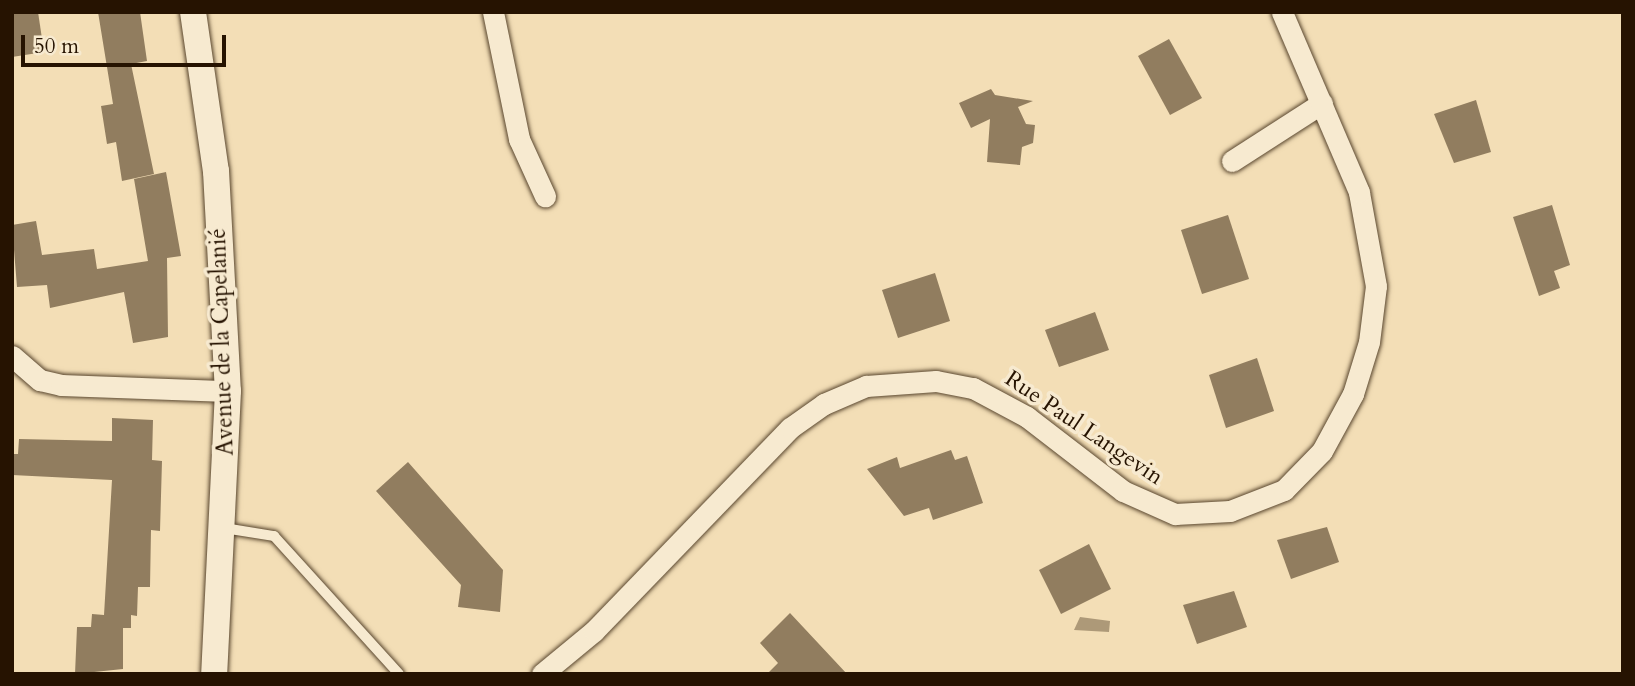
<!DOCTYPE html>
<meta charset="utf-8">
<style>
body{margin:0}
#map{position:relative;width:1635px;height:686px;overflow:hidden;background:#f3deb6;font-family:Cardo,serif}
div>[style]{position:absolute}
.water>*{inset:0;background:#ad9978}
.building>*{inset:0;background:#917d5f}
.roads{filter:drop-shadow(0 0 2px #59462e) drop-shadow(0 0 2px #59462e)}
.service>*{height:10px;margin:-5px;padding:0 5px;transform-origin:5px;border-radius:5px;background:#f7ead0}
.minor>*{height:21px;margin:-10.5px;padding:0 10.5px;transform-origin:10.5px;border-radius:10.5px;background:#f7ead0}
.tertiary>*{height:26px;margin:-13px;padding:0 13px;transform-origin:13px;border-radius:13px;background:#f7ead0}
span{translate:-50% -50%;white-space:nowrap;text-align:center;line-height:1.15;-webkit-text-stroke:7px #f7ead0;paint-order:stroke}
.street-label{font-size:23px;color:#261301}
.frame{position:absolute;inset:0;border:14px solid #261301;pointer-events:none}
.scale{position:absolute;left:21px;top:35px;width:205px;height:32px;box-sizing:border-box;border:4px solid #261301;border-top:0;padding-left:9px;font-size:21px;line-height:24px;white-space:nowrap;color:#261301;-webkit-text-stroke:5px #f7ead0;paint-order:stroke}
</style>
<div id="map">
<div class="water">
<div style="clip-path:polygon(1080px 617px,1110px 621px,1109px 632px,1074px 630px)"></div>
</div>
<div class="building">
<div style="clip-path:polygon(12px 12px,38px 12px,44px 52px,12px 57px)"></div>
<div style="clip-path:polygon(98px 12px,140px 12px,147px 61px,131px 64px,154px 174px,122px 181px,116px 142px,107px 144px,101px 106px,113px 104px)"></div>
<div style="clip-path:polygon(1169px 39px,1202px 98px,1170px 115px,1138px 56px)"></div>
<div style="clip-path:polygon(991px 89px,995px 95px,1033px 101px,1018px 107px,1026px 124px,1035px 125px,1033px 143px,1022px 147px,1020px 165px,987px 162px,990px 119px,971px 128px,959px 103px)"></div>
<div style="clip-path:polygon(1476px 100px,1491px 152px,1454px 163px,1434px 114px)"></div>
<div style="clip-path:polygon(166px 172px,181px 256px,167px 258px,168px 337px,133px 343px,124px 292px,50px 308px,47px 285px,17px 287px,12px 225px,36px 221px,42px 255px,94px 249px,97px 269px,148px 261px,134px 179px)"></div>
<div style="clip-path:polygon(1552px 205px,1570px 265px,1554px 271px,1560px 288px,1539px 296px,1513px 217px)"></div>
<div style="clip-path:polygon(1228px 215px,1249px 279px,1202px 294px,1181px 230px)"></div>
<div style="clip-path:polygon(935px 273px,950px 321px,898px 338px,882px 290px)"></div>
<div style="clip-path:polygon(1095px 312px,1109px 350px,1059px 367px,1045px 330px)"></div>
<div style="clip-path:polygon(1257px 358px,1274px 411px,1226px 428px,1209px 375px)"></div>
<div style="clip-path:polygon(112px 418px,153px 420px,152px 460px,162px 461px,160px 531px,151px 530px,150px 587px,138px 587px,137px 616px,131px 615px,131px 628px,123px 628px,123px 669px,75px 674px,77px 627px,91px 627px,92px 614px,104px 615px,112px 480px,12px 475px,12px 454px,18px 454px,19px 439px,112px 441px)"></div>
<div style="clip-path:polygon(951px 450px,955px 460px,967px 456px,983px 503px,933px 520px,929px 508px,904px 516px,867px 469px,897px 457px,900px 468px)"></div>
<div style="clip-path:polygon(408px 462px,503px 570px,500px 612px,458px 607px,461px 585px,376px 491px)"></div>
<div style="clip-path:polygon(1327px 527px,1339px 562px,1291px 579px,1277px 540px)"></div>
<div style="clip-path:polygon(1089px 544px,1111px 589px,1061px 614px,1039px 570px)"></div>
<div style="clip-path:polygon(1234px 591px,1247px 627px,1197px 644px,1183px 605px)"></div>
<div style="clip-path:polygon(790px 613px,847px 674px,767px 674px,778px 663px,760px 643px)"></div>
</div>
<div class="roads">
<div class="service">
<div style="left:224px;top:528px;width:51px;rotate:9.1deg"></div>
<div style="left:274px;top:536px;width:186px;rotate:47.8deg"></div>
</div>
<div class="minor">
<div style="left:493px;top:12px;width:130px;rotate:78.4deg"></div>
<div style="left:519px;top:139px;width:63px;rotate:65.5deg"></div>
<div style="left:1232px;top:161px;width:107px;rotate:-32.8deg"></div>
<div style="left:12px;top:356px;width:37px;rotate:41deg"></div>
<div style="left:40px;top:380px;width:22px;rotate:13deg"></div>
<div style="left:61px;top:385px;width:167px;rotate:2.1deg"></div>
<div style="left:542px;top:674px;width:67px;rotate:-39.6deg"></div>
<div style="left:594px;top:631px;width:282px;rotate:-46deg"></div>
<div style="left:790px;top:428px;width:42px;rotate:-35.2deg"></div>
<div style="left:824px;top:404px;width:46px;rotate:-23.2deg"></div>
<div style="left:866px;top:386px;width:70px;rotate:-4.1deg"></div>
<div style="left:936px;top:381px;width:38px;rotate:11deg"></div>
<div style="left:973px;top:388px;width:61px;rotate:28.2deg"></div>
<div style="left:1027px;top:417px;width:121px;rotate:37.6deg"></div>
<div style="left:1123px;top:491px;width:57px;rotate:23.9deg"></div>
<div style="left:1175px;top:514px;width:55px;rotate:-3.1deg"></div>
<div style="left:1230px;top:511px;width:58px;rotate:-21.3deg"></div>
<div style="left:1284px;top:490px;width:54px;rotate:-45.7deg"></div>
<div style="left:1322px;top:451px;width:65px;rotate:-61.5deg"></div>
<div style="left:1353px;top:394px;width:54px;rotate:-72.9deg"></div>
<div style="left:1369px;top:342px;width:56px;rotate:-82.9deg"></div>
<div style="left:1376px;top:286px;width:96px;rotate:-100.3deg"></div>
<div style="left:1359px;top:192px;width:196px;rotate:-113.2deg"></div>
</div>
<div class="tertiary">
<div style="left:193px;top:12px;width:161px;rotate:81.8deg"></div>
<div style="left:216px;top:171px;width:220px;rotate:86.9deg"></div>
<div style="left:228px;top:391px;width:283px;rotate:92.8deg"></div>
</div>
</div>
<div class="street-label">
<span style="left:222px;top:342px;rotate:-92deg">Avenue de la Capelanié</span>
<span style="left:1084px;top:428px;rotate:34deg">Rue Paul Langevin</span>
</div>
<div class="frame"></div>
<div class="scale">50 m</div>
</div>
